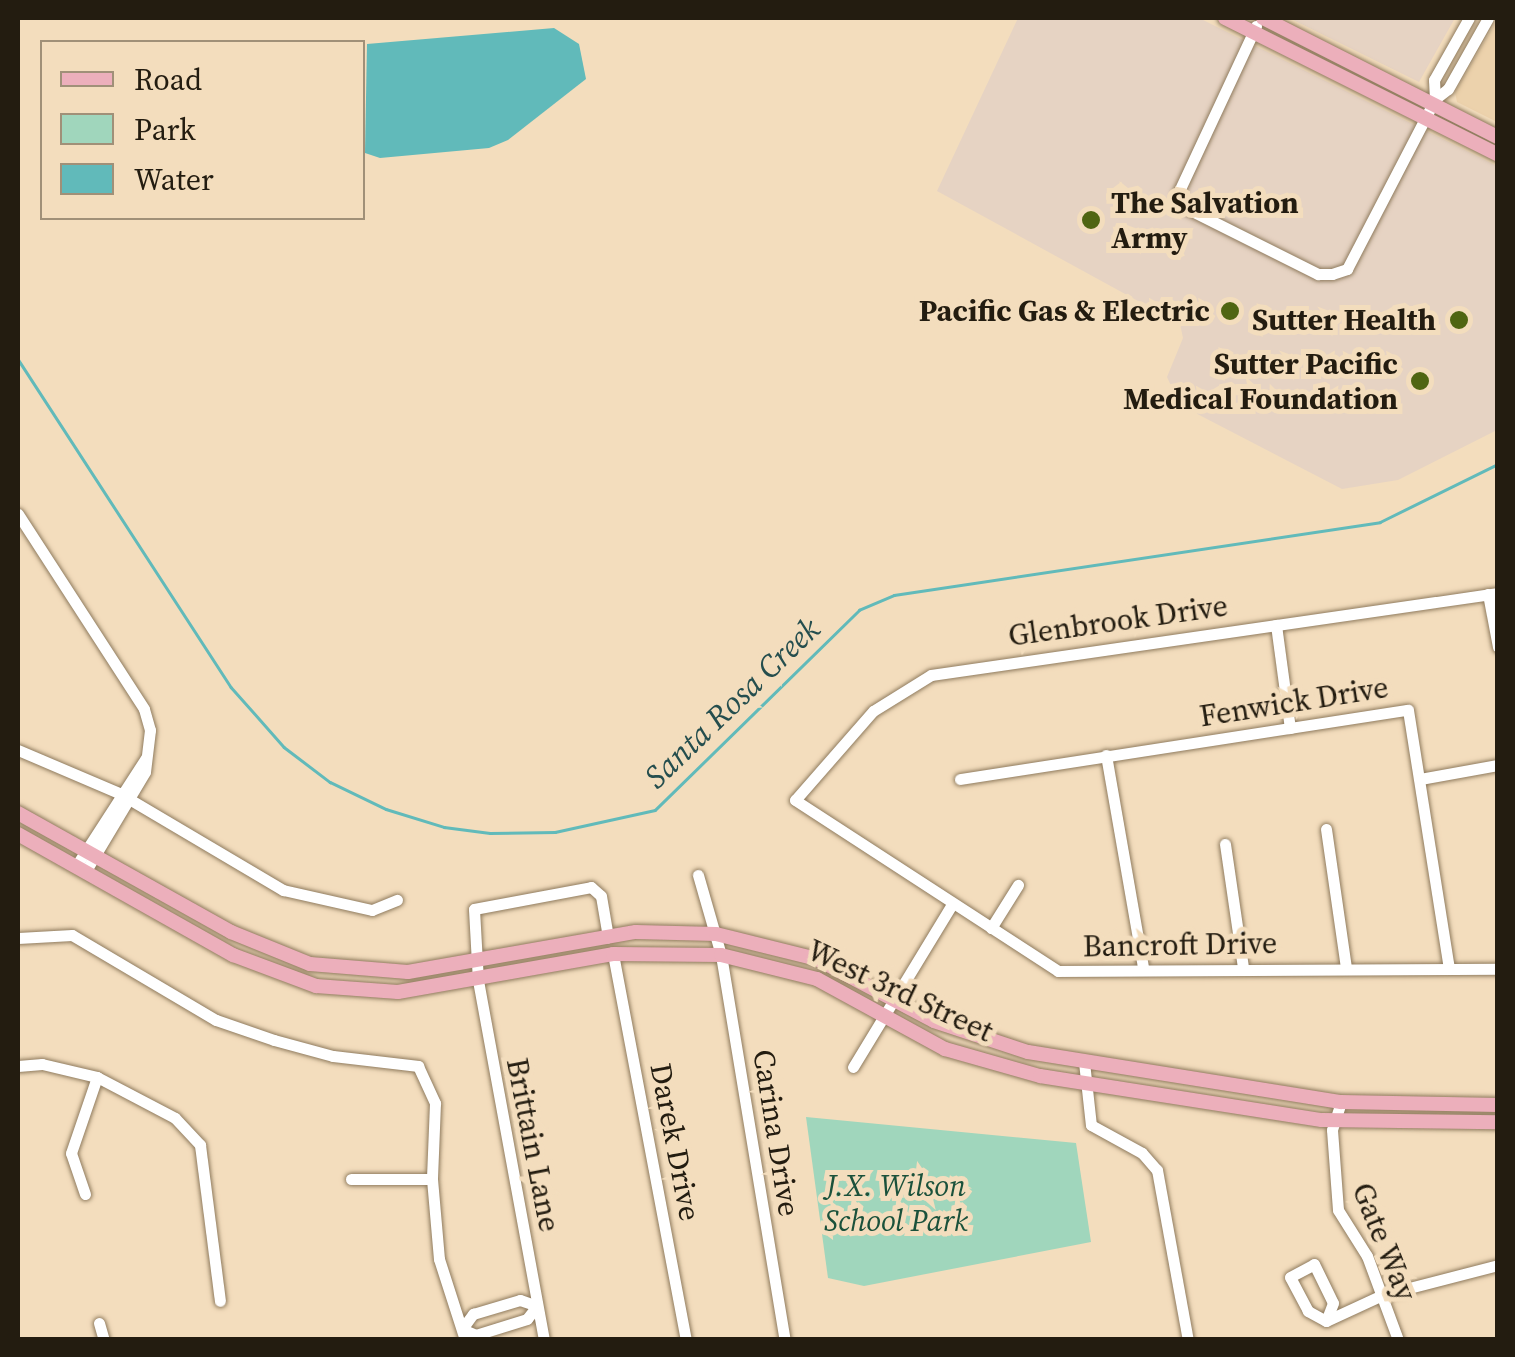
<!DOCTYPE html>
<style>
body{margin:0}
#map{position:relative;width:1515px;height:1357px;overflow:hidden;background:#f3ddbd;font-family:"Source Serif 4",serif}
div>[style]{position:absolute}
.commercial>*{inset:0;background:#e6d3c3}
.built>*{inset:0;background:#ecd2ac}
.green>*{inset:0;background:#a0d6bc}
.water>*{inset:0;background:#61baba}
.stream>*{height:2.5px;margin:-1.25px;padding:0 1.25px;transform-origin:1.25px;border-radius:1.25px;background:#61baba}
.roads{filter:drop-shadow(0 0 2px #8f7b5e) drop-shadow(0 0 2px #8f7b5e)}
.minor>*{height:11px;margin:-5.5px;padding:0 5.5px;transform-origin:5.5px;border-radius:5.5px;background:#fff}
.major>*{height:14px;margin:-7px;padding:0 7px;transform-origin:7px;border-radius:7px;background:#ecafbb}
.dots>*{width:28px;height:28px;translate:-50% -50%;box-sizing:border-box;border:5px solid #f3ddbd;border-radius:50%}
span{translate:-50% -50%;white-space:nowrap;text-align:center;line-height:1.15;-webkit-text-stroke:10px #f3ddbd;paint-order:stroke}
.poi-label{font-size:30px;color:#231c10;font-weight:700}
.left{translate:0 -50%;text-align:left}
.right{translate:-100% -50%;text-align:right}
.street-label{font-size:30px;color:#231c10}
.park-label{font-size:30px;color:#1a513b;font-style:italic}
.water-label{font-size:32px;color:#254e4e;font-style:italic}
.frame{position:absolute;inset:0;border:20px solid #231c10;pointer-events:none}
.legend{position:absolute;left:40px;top:40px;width:325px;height:180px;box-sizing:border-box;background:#f3ddbd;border:2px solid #a09078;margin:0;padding:12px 18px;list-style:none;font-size:30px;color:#231c10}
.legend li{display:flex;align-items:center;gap:20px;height:50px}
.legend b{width:50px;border:2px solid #a09078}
</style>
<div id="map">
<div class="commercial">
<div style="clip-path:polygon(1018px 18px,1199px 18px,1497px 166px,1497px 430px,1398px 480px,1342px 489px,1180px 405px,1167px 377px,1183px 338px,1180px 324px,937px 191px)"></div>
<div style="clip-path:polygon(1289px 18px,1455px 18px,1419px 82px)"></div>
</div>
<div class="built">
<div style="clip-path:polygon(1497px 20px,1497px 122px,1457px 102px,1455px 92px)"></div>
</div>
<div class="green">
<div style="clip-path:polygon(806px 1117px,1076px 1143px,1091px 1242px,864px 1286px,828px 1278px)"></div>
</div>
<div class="water">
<div style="clip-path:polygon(554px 28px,579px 44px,586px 79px,508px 140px,489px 148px,380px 158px,365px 153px,367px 44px)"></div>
</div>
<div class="stream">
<div style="left:18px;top:359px;width:391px;rotate:57deg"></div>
<div style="left:231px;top:687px;width:80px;rotate:48.5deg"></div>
<div style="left:284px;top:747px;width:58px;rotate:37.3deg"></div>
<div style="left:330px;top:782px;width:62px;rotate:25.7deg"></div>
<div style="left:386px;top:809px;width:61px;rotate:17.2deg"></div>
<div style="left:444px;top:827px;width:46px;rotate:7.4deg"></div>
<div style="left:490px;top:833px;width:65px;rotate:-0.9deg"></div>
<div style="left:555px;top:832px;width:102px;rotate:-12.4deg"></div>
<div style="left:655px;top:810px;width:286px;rotate:-44.4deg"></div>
<div style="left:859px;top:610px;width:38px;rotate:-23deg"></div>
<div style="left:894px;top:595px;width:491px;rotate:-8.5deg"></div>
<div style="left:1380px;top:522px;width:131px;rotate:-26.2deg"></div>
</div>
<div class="roads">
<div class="minor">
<div style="left:1256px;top:26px;width:184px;rotate:115deg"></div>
<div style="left:1178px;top:193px;width:17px;rotate:62deg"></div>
<div style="left:1186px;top:208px;width:148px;rotate:26.6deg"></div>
<div style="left:1318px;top:274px;width:14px"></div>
<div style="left:1332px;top:274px;width:16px;rotate:-18deg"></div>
<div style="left:1347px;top:269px;width:191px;rotate:-62.6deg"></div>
<div style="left:1435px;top:99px;width:16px;rotate:-38deg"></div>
<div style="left:1448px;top:89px;width:81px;rotate:-60.6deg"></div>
<div style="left:1435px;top:99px;width:19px;rotate:-93deg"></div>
<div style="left:1434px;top:80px;width:71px;rotate:-60.6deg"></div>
<div style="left:18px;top:514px;width:232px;rotate:57.1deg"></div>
<div style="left:144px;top:709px;width:22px;rotate:74deg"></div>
<div style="left:150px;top:730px;width:42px;rotate:96.8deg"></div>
<div style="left:145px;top:772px;width:113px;rotate:120.9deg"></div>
<div style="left:1498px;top:593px;width:573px;rotate:171.77deg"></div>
<div style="left:931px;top:675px;width:68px;rotate:148.2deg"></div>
<div style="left:873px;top:711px;width:118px;rotate:131.2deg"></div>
<div style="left:795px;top:800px;width:314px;rotate:33deg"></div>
<div style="left:1058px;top:971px;width:440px;rotate:-0.3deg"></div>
<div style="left:1488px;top:594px;width:54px;rotate:79.3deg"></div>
<div style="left:1276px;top:625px;width:104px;rotate:82.3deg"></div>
<div style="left:18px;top:750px;width:110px;rotate:23.1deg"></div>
<div style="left:119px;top:793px;width:191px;rotate:30.6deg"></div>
<div style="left:283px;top:890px;width:91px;rotate:12.7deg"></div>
<div style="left:372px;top:910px;width:27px;rotate:-22deg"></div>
<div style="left:1106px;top:755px;width:215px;rotate:80.1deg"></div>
<div style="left:960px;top:779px;width:453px;rotate:-8.8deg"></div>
<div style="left:1408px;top:710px;width:262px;rotate:81deg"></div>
<div style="left:1420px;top:779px;width:79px;rotate:-10.2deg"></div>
<div style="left:1326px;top:829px;width:139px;rotate:81.8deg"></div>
<div style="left:1225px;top:844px;width:124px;rotate:81.7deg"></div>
<div style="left:78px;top:863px;width:125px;rotate:-57.1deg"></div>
<div style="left:698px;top:875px;width:83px;rotate:74deg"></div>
<div style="left:721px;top:955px;width:390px;rotate:80.6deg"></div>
<div style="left:991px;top:928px;width:51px;rotate:-57.9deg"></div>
<div style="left:18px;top:938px;width:54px;rotate:-3.2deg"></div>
<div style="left:72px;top:935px;width:167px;rotate:30.6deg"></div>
<div style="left:216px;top:1020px;width:61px;rotate:19deg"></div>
<div style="left:274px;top:1040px;width:61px;rotate:15.2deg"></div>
<div style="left:333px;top:1056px;width:86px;rotate:6.7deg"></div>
<div style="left:418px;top:1066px;width:41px;rotate:65.3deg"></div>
<div style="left:435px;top:1103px;width:76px;rotate:92.3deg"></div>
<div style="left:432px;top:1179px;width:80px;rotate:85deg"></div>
<div style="left:439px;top:1259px;width:85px;rotate:72.2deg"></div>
<div style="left:613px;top:954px;width:393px;rotate:79.3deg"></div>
<div style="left:1084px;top:1062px;width:63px;rotate:83.7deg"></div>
<div style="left:1091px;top:1125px;width:58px;rotate:28.8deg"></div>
<div style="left:1142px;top:1153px;width:23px;rotate:49deg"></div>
<div style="left:1157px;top:1170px;width:173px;rotate:79.7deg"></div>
<div style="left:18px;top:1066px;width:24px;rotate:-5deg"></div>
<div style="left:42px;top:1064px;width:57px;rotate:13.3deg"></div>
<div style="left:97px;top:1077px;width:88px;rotate:27.7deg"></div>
<div style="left:175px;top:1118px;width:37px;rotate:47deg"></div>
<div style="left:200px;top:1145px;width:157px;rotate:82.7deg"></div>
<div style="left:853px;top:1067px;width:191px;rotate:-58.7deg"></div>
<div style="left:1341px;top:1102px;width:29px;rotate:108deg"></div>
<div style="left:1332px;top:1130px;width:80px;rotate:85.7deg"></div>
<div style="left:1338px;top:1210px;width:54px;rotate:57.8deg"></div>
<div style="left:1367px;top:1256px;width:90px;rotate:69.7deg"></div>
<div style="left:351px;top:1179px;width:81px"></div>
<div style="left:85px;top:1194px;width:43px;rotate:-108.9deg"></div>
<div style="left:71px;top:1153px;width:80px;rotate:-71.1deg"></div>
<div style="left:1314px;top:1264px;width:43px;rotate:64deg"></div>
<div style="left:1333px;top:1303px;width:19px;rotate:111deg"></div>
<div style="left:1326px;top:1321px;width:21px;rotate:-151deg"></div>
<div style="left:1308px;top:1311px;width:38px;rotate:-118deg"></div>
<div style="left:1290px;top:1277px;width:27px;rotate:-28deg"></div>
<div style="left:520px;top:1300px;width:18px;rotate:19deg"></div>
<div style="left:537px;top:1306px;width:16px;rotate:128deg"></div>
<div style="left:527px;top:1319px;width:53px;rotate:162.6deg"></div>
<div style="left:476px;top:1335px;width:15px;rotate:-157deg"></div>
<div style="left:462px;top:1329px;width:19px;rotate:-54deg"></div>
<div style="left:473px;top:1314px;width:49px;rotate:-16.6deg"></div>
<div style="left:1326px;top:1321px;width:62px;rotate:-24.9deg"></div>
<div style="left:1382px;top:1295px;width:120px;rotate:-14.5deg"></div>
<div style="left:99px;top:1323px;width:18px;rotate:74deg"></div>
<div style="left:544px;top:1340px;width:365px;rotate:-100.4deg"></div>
<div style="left:478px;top:981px;width:72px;rotate:-93.2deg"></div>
<div style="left:474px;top:909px;width:119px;rotate:-10.6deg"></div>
<div style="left:591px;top:887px;width:13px;rotate:42deg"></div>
<div style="left:601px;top:896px;width:42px;rotate:80.3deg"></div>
</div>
<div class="major">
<div style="left:1225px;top:18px;width:305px;rotate:26.6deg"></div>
<div style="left:1263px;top:18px;width:263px;rotate:26.9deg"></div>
<div style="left:18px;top:813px;width:244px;rotate:29.2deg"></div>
<div style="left:231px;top:932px;width:85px;rotate:22.1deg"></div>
<div style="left:310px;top:964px;width:98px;rotate:4.7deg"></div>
<div style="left:408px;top:972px;width:231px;rotate:-10deg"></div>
<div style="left:636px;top:932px;width:80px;rotate:1.4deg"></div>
<div style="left:716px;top:934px;width:104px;rotate:13.9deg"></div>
<div style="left:817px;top:959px;width:132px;rotate:27.9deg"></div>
<div style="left:934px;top:1021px;width:99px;rotate:18.3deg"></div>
<div style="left:1028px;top:1052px;width:317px;rotate:9.1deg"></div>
<div style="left:1341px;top:1102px;width:157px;rotate:1.1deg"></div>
<div style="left:18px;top:834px;width:247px;rotate:29.4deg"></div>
<div style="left:233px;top:955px;width:89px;rotate:20.5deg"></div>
<div style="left:316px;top:986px;width:82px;rotate:4.2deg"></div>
<div style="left:398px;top:992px;width:218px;rotate:-10deg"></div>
<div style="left:613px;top:954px;width:108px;rotate:0.5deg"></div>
<div style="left:721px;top:955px;width:99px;rotate:14deg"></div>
<div style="left:817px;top:979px;width:146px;rotate:28.7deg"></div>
<div style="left:945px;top:1049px;width:99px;rotate:15.9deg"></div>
<div style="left:1040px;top:1076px;width:285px;rotate:8.9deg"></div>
<div style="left:1322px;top:1120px;width:176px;rotate:0.7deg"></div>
</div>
</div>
<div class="dots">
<div style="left:1091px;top:220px;background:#4f6512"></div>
<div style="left:1230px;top:311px;background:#4f6512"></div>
<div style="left:1459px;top:320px;background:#4f6512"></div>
<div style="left:1420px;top:381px;background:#4f6512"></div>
</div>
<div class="poi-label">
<span class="left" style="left:1111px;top:220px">The Salvation<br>Army</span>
<span class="right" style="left:1210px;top:311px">Pacific Gas &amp; Electric</span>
<span class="right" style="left:1436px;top:320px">Sutter Health</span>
<span class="right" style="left:1398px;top:381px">Sutter Pacific<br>Medical Foundation</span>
</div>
<div class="street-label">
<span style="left:1118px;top:621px;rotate:-8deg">Glenbrook Drive</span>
<span style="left:1294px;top:702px;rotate:-9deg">Fenwick Drive</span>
<span style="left:1180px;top:945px;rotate:-1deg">Bancroft Drive</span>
<span style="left:900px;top:991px;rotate:25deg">West 3rd Street</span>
<span style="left:776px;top:1133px;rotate:81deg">Carina Drive</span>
<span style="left:675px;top:1142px;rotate:79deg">Darek Drive</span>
<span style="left:533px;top:1145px;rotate:79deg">Brittain Lane</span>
<span style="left:1384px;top:1242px;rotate:68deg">Gate Way</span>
</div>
<div class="park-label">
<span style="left:896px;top:1203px">J.X. Wilson<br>School Park</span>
</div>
<div class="water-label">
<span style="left:732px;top:703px;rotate:-44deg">Santa Rosa Creek</span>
</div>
<div class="frame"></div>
<ul class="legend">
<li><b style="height:12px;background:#ecafbb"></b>Road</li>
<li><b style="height:28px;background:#a0d6bc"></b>Park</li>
<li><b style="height:28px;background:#61baba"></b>Water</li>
</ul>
</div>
